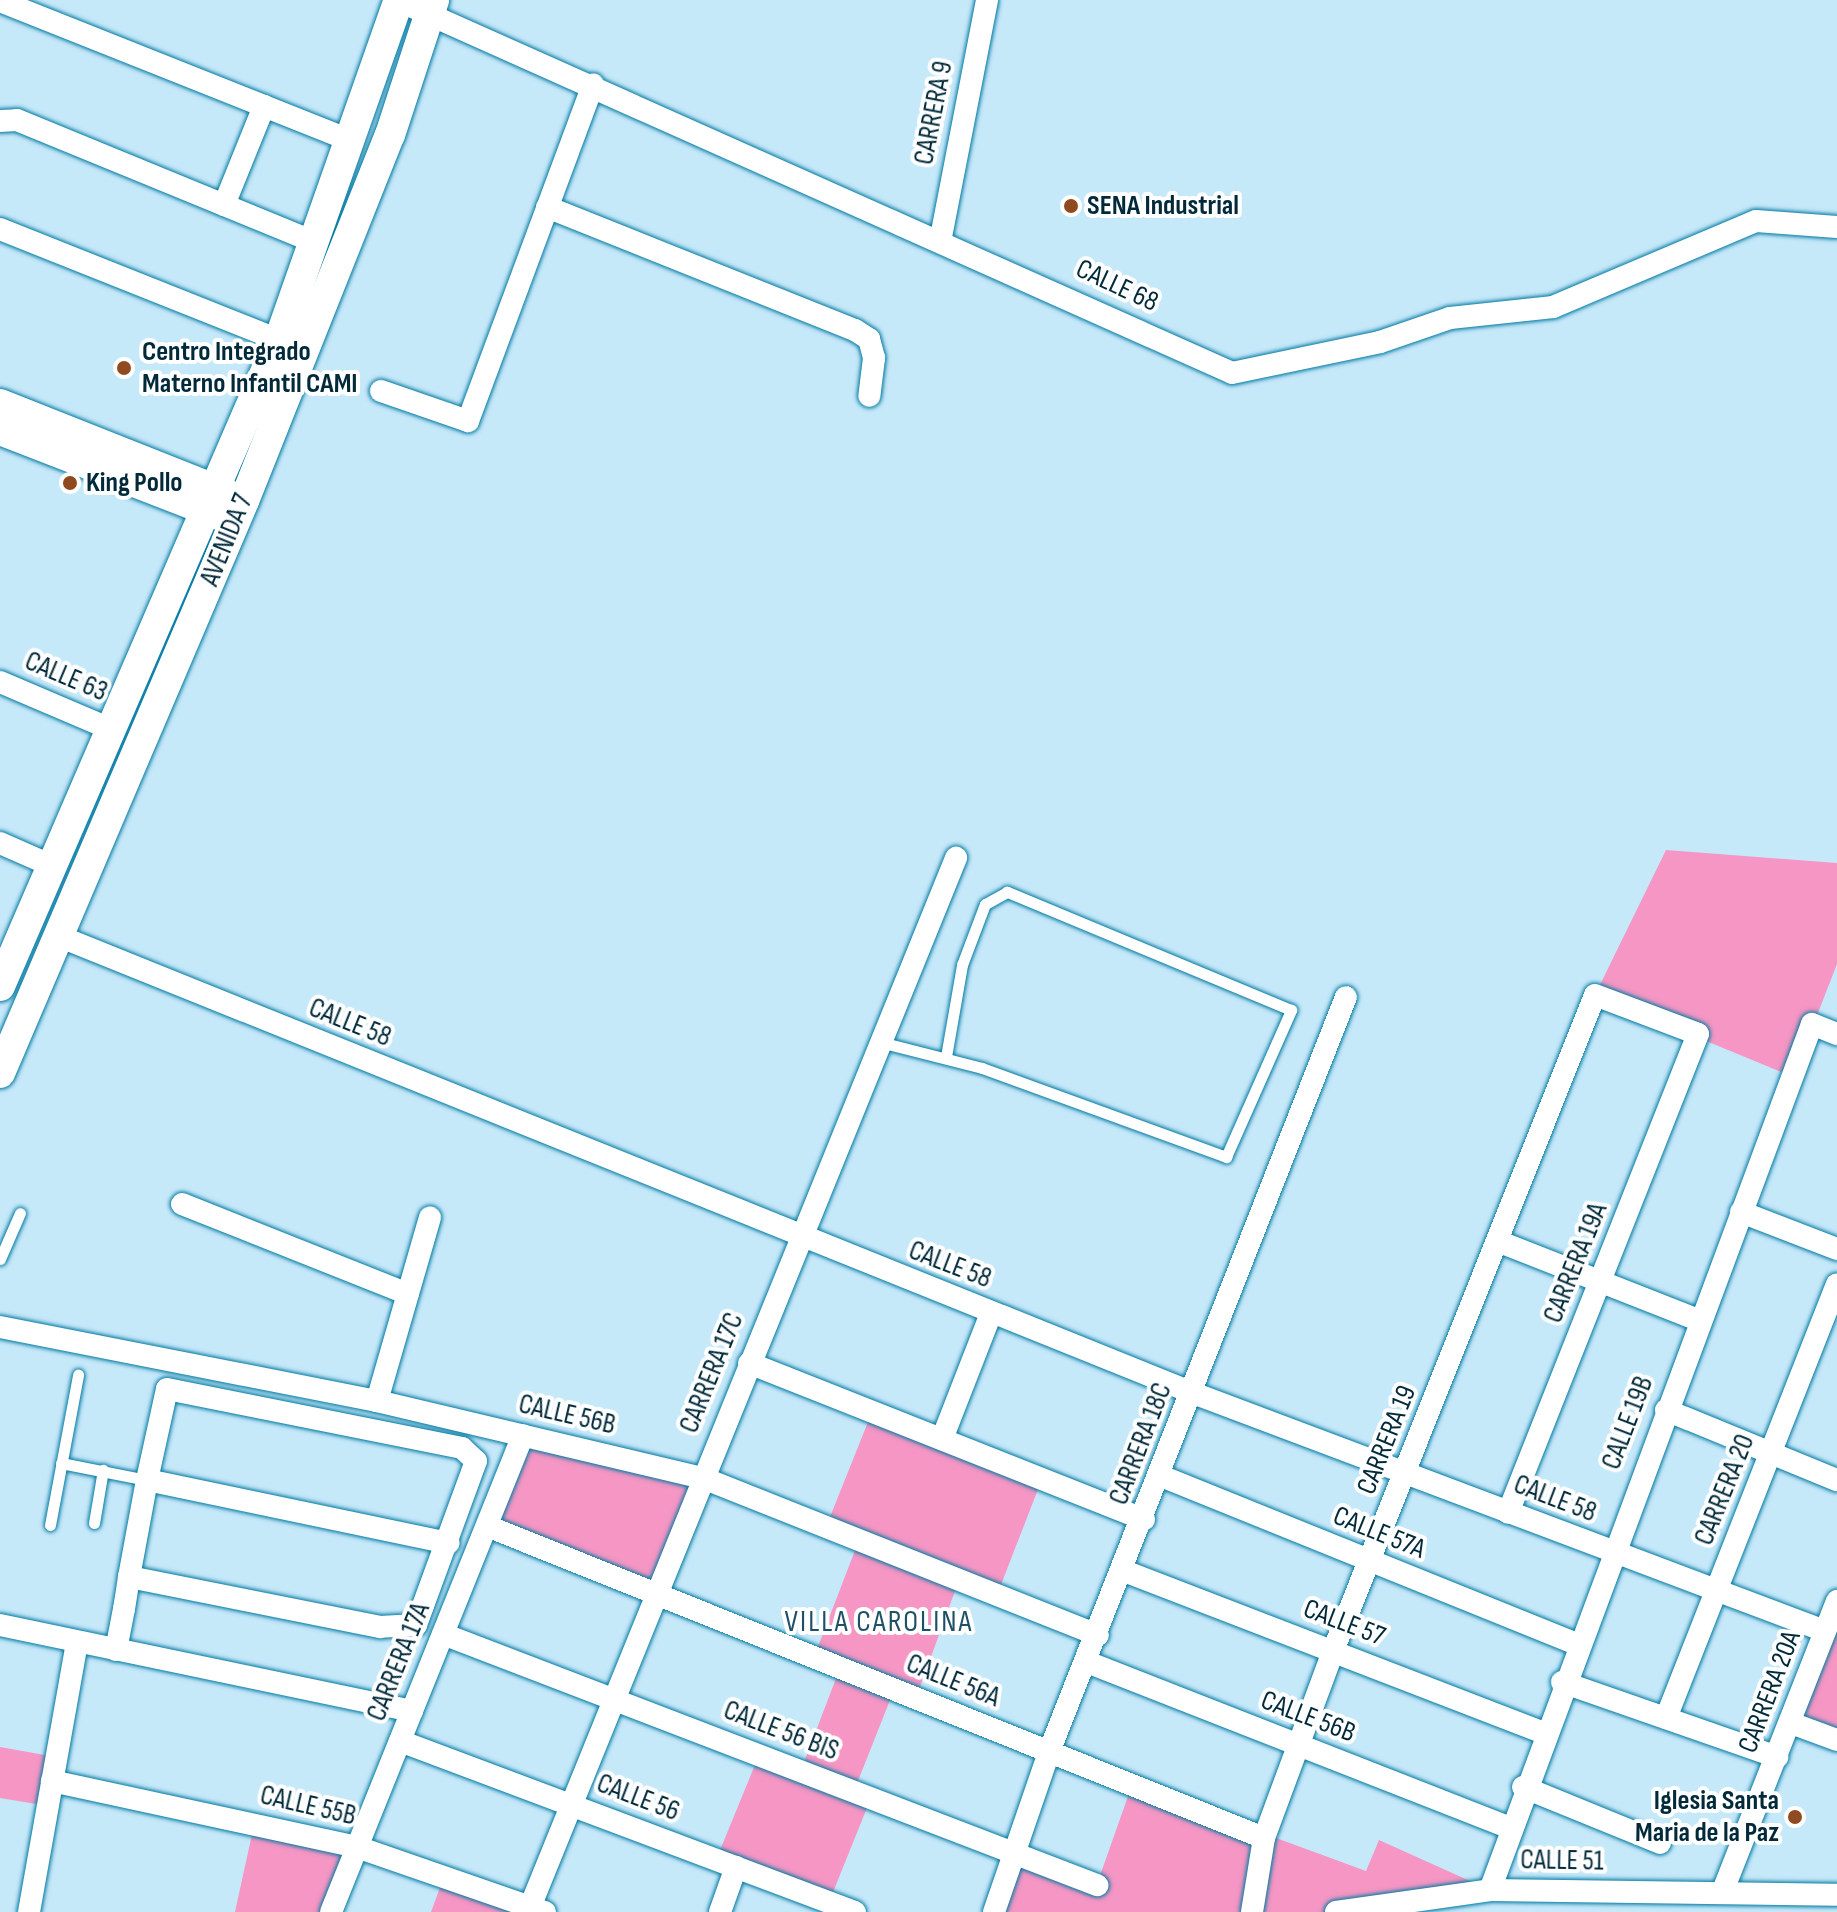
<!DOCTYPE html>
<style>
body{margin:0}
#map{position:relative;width:1837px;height:1912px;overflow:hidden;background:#c6e9fa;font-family:"Sofia Sans Condensed",sans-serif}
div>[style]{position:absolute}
.green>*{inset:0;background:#f596c4}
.roads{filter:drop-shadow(0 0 2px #0079a1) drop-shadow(0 0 2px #0079a1)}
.service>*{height:11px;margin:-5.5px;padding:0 5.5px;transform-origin:5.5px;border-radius:5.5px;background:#fff}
.minor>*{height:22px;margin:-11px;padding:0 11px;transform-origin:11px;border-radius:11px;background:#fff}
.secondary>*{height:30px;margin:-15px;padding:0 15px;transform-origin:15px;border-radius:15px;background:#fff}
.dots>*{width:22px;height:22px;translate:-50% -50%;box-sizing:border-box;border:4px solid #fff;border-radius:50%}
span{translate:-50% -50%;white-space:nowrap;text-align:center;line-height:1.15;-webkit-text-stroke:8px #fff;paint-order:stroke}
.street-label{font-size:28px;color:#00293a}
.poi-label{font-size:28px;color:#00293a;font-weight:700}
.left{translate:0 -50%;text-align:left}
.right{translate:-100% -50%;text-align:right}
.neighbourhood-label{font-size:30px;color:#1e5067;letter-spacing:2px}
</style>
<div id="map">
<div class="green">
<div style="clip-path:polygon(1666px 850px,1837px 863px,1837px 964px,1793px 1077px,1595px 995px)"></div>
<div style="clip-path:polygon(872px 1412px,1042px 1479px,997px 1595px,959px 1580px,916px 1698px,894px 1690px,854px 1791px,871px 1798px,829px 1902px,716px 1860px,759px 1755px,801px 1770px,840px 1668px,814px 1657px,859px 1540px,826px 1527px)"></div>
<div style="clip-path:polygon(523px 1435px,703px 1478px,652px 1592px,487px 1526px)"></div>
<div style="clip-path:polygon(1837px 1616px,1837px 1740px,1791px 1723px)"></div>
<div style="clip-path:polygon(0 1747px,56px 1757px,48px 1806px,0 1798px)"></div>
<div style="clip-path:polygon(1132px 1785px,1366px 1871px,1379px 1840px,1490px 1890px,1336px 1912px,994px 1912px,1014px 1853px,1097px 1884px)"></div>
<div style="clip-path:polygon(254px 1825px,357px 1847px,331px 1912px,235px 1912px)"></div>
<div style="clip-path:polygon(445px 1874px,545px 1912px,431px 1912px)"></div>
</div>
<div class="roads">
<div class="service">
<div style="left:880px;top:1042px;width:105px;rotate:14.3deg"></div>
<div style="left:982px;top:1068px;width:260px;rotate:20deg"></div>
<div style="left:1226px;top:1157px;width:161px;rotate:-66.1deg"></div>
<div style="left:1291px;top:1010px;width:308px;rotate:-157.4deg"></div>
<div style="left:1007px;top:892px;width:25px;rotate:151deg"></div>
<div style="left:985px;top:904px;width:65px;rotate:110.7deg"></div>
<div style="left:962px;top:965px;width:93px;rotate:99.9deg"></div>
<div style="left:0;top:1259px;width:50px;rotate:-66.5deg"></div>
<div style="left:61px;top:1463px;width:88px;rotate:11.2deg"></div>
<div style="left:94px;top:1523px;width:54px;rotate:-80.4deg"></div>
<div style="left:50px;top:1525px;width:153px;rotate:-79.4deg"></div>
</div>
<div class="minor">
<div style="left:0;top:1px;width:378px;rotate:21.7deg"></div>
<div style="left:399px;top:1px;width:912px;rotate:24.06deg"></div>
<div style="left:1232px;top:373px;width:151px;rotate:-11.8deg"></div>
<div style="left:1380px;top:342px;width:74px;rotate:-18.9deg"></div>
<div style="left:1450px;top:318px;width:104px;rotate:-6.1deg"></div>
<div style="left:1553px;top:307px;width:220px;rotate:-23deg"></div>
<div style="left:1756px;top:221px;width:81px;rotate:4.2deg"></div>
<div style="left:0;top:121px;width:17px;rotate:-3deg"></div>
<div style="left:17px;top:120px;width:321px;rotate:22.3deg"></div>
<div style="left:224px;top:205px;width:107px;rotate:-68deg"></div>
<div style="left:547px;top:207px;width:332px;rotate:21.8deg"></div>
<div style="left:855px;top:330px;width:17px;rotate:33deg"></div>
<div style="left:869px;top:339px;width:20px;rotate:75deg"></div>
<div style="left:874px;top:358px;width:38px;rotate:97deg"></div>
<div style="left:0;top:229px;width:300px;rotate:21.7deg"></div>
<div style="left:941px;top:237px;width:241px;rotate:-79deg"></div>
<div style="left:381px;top:391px;width:92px;rotate:19deg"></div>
<div style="left:468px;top:421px;width:359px;rotate:-69.6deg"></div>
<div style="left:0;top:682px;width:117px;rotate:23.1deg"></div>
<div style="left:0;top:843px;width:55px;rotate:23.7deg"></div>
<div style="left:61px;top:937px;width:1220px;rotate:21.94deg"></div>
<div style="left:1193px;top:1393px;width:675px;rotate:20.64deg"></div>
<div style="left:182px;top:1204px;width:243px;rotate:21.7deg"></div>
<div style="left:1741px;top:1212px;width:103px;rotate:21.1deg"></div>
<div style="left:1500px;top:1242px;width:213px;rotate:21.5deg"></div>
<div style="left:0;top:1327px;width:384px;rotate:11.1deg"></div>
<div style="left:377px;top:1401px;width:335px;rotate:13.3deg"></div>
<div style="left:703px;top:1478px;width:425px;rotate:21.7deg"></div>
<div style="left:749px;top:1363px;width:425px;rotate:21.6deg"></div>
<div style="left:377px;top:1401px;width:191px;rotate:-73.9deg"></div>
<div style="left:1666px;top:1410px;width:185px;rotate:22.3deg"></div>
<div style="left:942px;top:1439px;width:135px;rotate:-68.7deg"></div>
<div style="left:1161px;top:1476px;width:448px;rotate:22deg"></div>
<div style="left:147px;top:1480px;width:308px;rotate:11.8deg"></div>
<div style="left:487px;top:1526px;width:837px;rotate:21.88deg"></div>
<div style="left:1124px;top:1571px;width:449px;rotate:21.1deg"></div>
<div style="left:0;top:1625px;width:421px;rotate:11.8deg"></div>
<div style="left:443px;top:1634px;width:701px;rotate:21deg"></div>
<div style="left:116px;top:1650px;width:42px;rotate:-79deg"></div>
<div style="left:124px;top:1609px;width:32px;rotate:-81deg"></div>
<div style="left:129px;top:1577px;width:99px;rotate:-79.5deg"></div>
<div style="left:147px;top:1480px;width:93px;rotate:-77.6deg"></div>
<div style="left:167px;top:1389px;width:301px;rotate:11.3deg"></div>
<div style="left:462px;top:1448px;width:19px;rotate:43deg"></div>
<div style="left:476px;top:1461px;width:175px;rotate:110.1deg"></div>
<div style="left:416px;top:1625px;width:36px;rotate:177deg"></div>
<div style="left:380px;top:1627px;width:256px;rotate:-168.7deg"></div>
<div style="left:1087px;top:1662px;width:452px;rotate:21.4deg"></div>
<div style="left:1562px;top:1682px;width:228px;rotate:19.2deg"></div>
<div style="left:1666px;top:1718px;width:466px;rotate:-68.5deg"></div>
<div style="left:1791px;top:1723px;width:49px;rotate:20.3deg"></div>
<div style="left:400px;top:1741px;width:486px;rotate:20.6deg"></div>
<div style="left:52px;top:1781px;width:312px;rotate:12.2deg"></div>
<div style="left:357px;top:1847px;width:199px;rotate:19.1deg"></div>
<div style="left:1523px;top:1787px;width:148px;rotate:22.2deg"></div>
<div style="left:1490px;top:1890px;width:924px;rotate:-69.6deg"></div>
<div style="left:1812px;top:1024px;width:27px;rotate:22deg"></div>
<div style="left:1722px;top:1893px;width:314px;rotate:-68.5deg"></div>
<div style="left:29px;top:1912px;width:274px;rotate:-79.9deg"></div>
<div style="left:331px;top:1912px;width:514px;rotate:-68.07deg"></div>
<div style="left:528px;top:1912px;width:1138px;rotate:-67.9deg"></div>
<div style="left:720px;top:1912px;width:48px;rotate:-70.4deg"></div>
<div style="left:994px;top:1912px;width:169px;rotate:-71deg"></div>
<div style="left:1049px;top:1752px;width:811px;rotate:-68.53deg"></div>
<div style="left:1252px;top:1912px;width:75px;rotate:-80.8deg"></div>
<div style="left:1264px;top:1838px;width:199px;rotate:-69.7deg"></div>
<div style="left:1333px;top:1651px;width:706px;rotate:-68.23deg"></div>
<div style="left:1595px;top:995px;width:110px;rotate:20.7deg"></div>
<div style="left:1698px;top:1034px;width:515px;rotate:111.64deg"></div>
<div style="left:1336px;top:1912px;width:156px;rotate:-8.1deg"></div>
<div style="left:1490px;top:1890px;width:347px;rotate:0.8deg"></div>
</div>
<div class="secondary">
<div style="left:0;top:404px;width:244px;rotate:21.6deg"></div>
<div style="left:0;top:430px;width:238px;rotate:21.2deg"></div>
<div style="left:0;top:986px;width:704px;rotate:-66.64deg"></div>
<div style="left:279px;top:340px;width:361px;rotate:-70.6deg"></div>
<div style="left:0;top:1073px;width:622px;rotate:-66.9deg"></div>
<div style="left:244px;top:501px;width:394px;rotate:-68.3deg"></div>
<div style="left:390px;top:135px;width:142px;rotate:-71.9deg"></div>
</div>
</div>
<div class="dots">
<div style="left:1071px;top:206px;background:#8f4b1f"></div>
<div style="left:124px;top:368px;background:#8f4b1f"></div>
<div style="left:70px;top:483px;background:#8f4b1f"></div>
<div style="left:1795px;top:1817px;background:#8f4b1f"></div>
</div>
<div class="street-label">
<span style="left:934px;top:113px;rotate:-79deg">CARRERA 9</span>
<span style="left:1117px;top:286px;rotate:25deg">CALLE 68</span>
<span style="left:227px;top:540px;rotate:-68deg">AVENIDA 7</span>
<span style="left:66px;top:677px;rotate:23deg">CALLE 63</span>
<span style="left:350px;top:1023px;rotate:22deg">CALLE 58</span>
<span style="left:1576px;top:1263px;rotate:-68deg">CARRERA 19A</span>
<span style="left:950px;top:1265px;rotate:21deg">CALLE 58</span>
<span style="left:712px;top:1373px;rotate:-68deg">CARRERA 17C</span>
<span style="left:567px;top:1415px;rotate:13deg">CALLE 56B</span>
<span style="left:1628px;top:1423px;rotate:-69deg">CALLE 19B</span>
<span style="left:1387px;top:1440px;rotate:-68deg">CARRERA 19</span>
<span style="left:1141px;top:1444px;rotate:-69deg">CARRERA 18C</span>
<span style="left:1725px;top:1490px;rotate:-68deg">CARRERA 20</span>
<span style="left:1555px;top:1499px;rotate:21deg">CALLE 58</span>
<span style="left:1379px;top:1533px;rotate:22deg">CALLE 57A</span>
<span style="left:1344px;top:1623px;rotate:21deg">CALLE 57</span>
<span style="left:399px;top:1662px;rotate:-68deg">CARRERA 17A</span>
<span style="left:953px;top:1681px;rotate:22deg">CALLE 56A</span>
<span style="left:1770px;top:1692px;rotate:-69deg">CARRERA 20A</span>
<span style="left:1308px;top:1717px;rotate:21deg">CALLE 56B</span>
<span style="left:781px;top:1731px;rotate:21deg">CALLE 56 BIS</span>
<span style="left:638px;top:1798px;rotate:21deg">CALLE 56</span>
<span style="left:308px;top:1806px;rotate:13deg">CALLE 55B</span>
<span style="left:1562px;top:1861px;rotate:1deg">CALLE 51</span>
</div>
<div class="poi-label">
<span class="left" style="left:1087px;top:206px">SENA Industrial</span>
<span class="left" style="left:142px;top:368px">Centro Integrado<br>Materno Infantil CAMI</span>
<span class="left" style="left:86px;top:483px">King Pollo</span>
<span class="right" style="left:1779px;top:1817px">Iglesia Santa<br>Maria de la Paz</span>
</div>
<div class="neighbourhood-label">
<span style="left:879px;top:1622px">VILLA CAROLINA</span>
</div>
</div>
